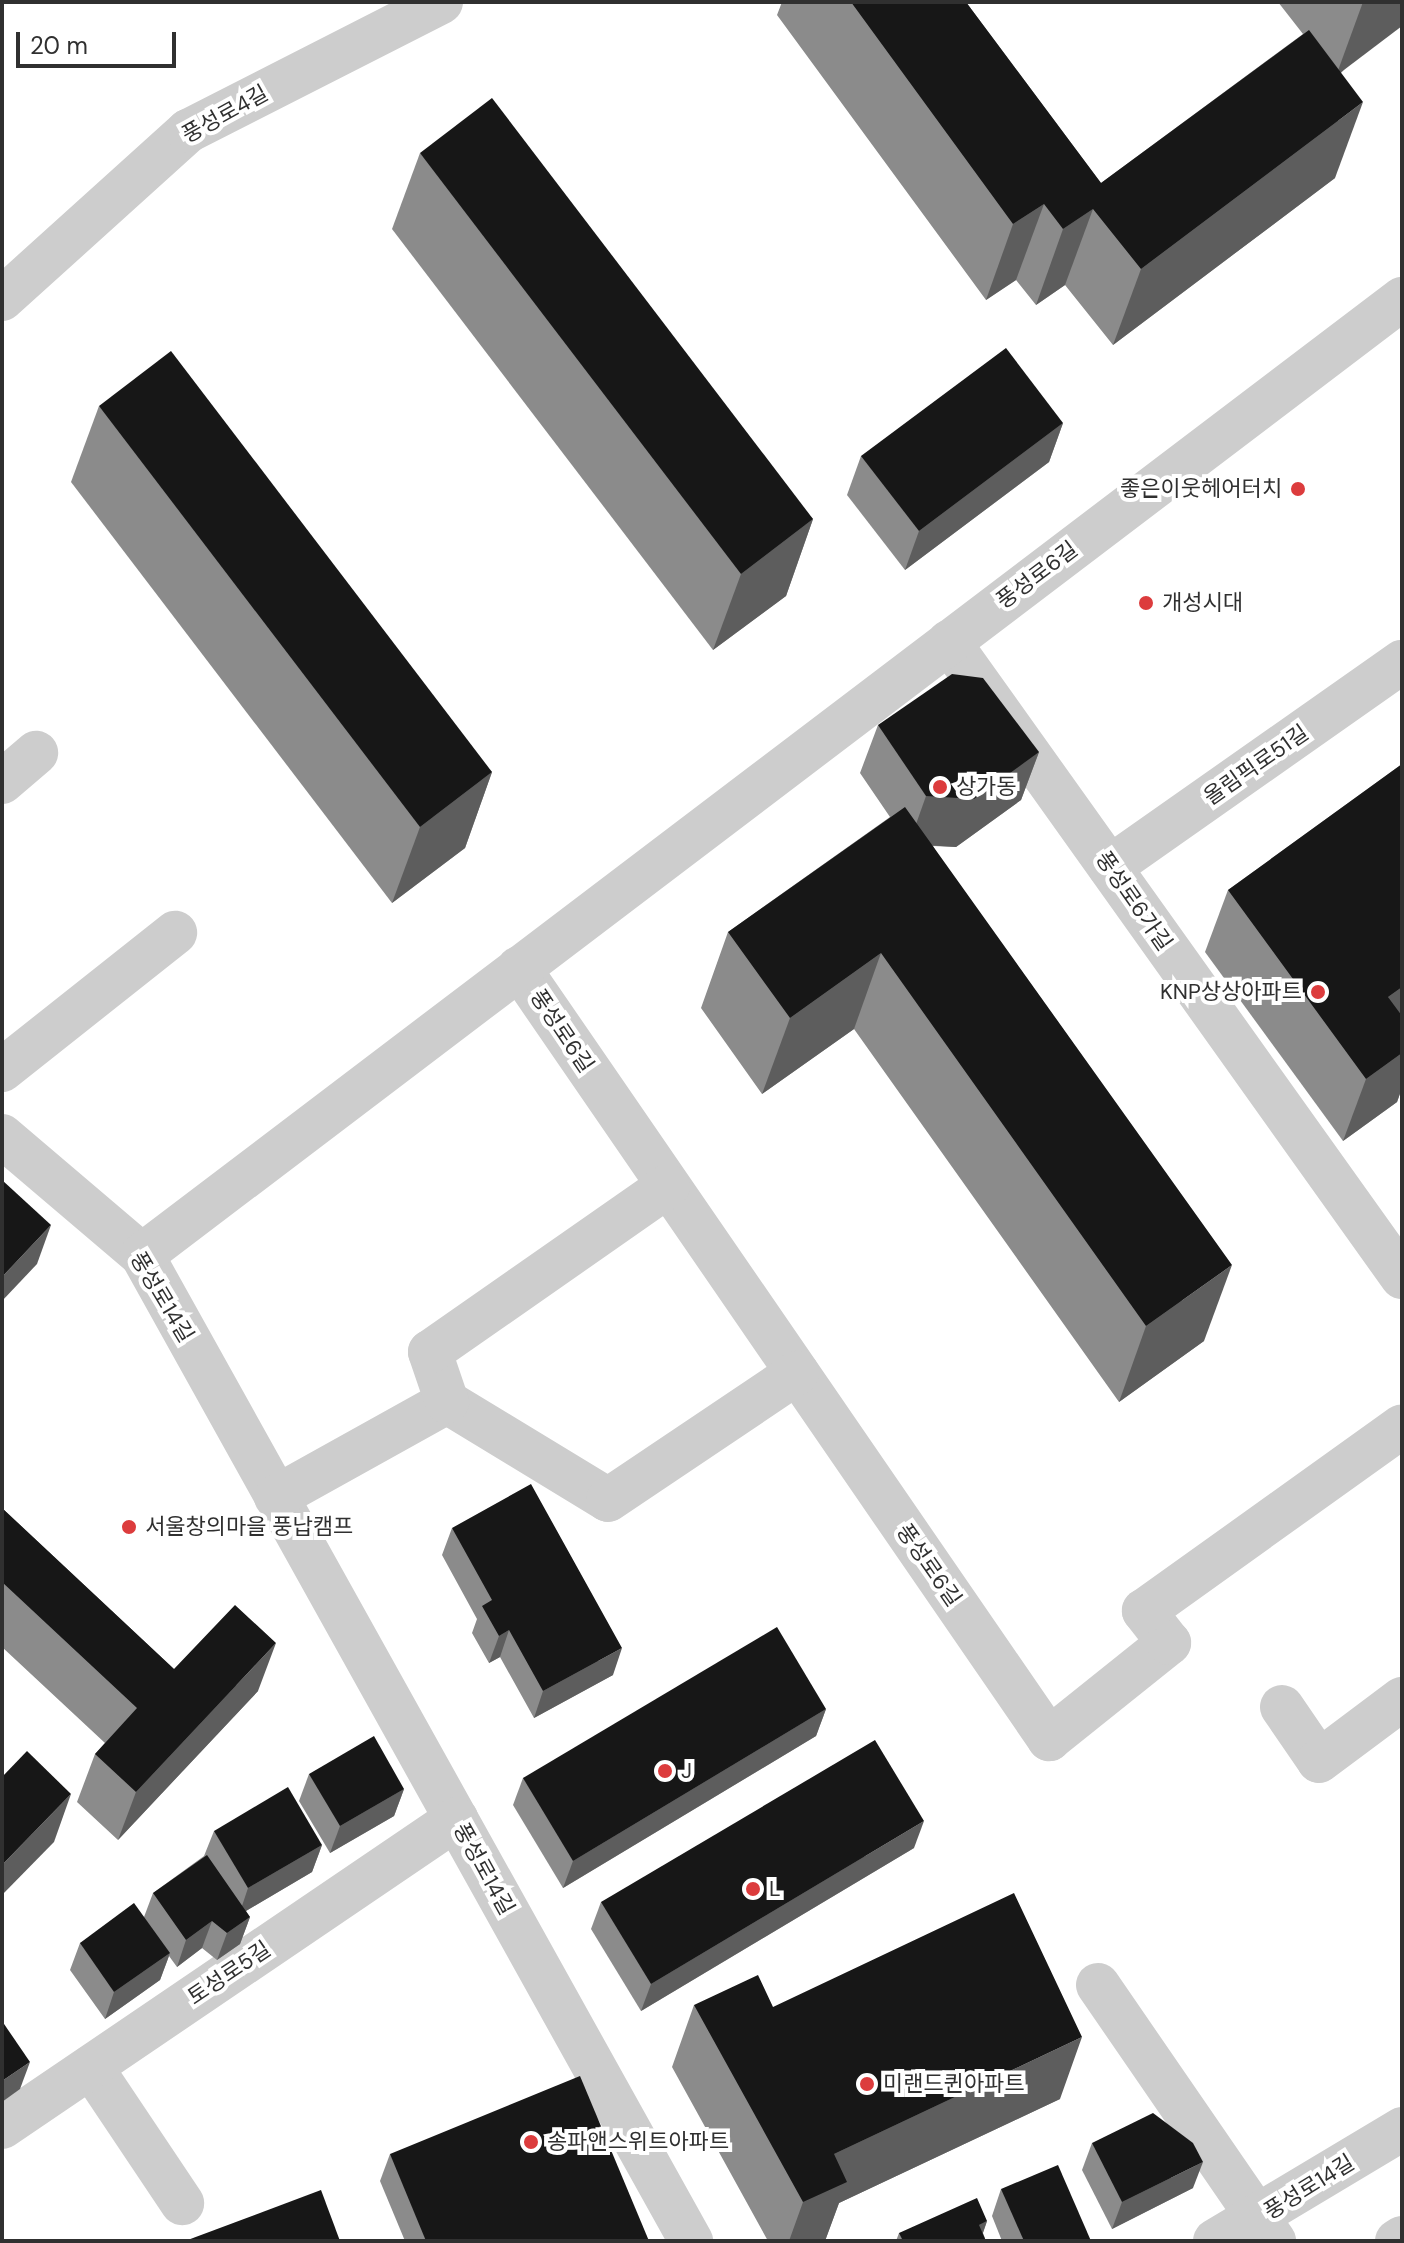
<!DOCTYPE html>
<meta charset="utf-8">
<style>
body{margin:0}
#map{position:relative;width:1404px;height:2243px;overflow:hidden;background:#fff;font-family:"DM Sans","Noto Sans KR",sans-serif}
div>[style]{position:absolute}
.minor>*{height:44px;margin:-22px;padding:0 22px;transform-origin:22px;border-radius:22px;background:#cdcdcd}
.wall>*{inset:0;background:#8b8b8b}
.shaded-wall>*{inset:0;background:#5d5d5d}
.building>*{inset:0;background:#171717}
.dots>*{width:22px;height:22px;translate:-50% -50%;box-sizing:border-box;border:4px solid #fff;border-radius:50%}
span{translate:-50% -50%;white-space:nowrap;text-align:center;line-height:1.15;-webkit-text-stroke:8px #fff;paint-order:stroke}
.street-label{font-size:22px;color:#303030}
.poi-label{font-size:22px;color:#303030}
.right{translate:-100% -50%;text-align:right}
.left{translate:0 -50%;text-align:left}
.frame{position:absolute;inset:0;border:4px solid #303030;pointer-events:none}
.scale{position:absolute;left:16px;top:32px;width:160px;height:36px;box-sizing:border-box;border:4px solid #303030;border-top:0;padding-left:10px;font-size:24px;line-height:28px;white-space:nowrap;color:#303030;-webkit-text-stroke:6px #fff;paint-order:stroke}
</style>
<div id="map">
<div class="minor">
<div style="left:2px;top:299px;width:251px;rotate:-42.1deg"></div>
<div style="left:188px;top:131px;width:284px;rotate:-27deg"></div>
<div style="left:949px;top:642px;width:780px;rotate:54.5deg"></div>
<div style="left:2px;top:782px;width:45px;rotate:-40.5deg"></div>
<div style="left:1110px;top:867px;width:357px;rotate:-35.1deg"></div>
<div style="left:519px;top:968px;width:936px;rotate:55.49deg"></div>
<div style="left:1049px;top:1739px;width:154px;rotate:-38.7deg"></div>
<div style="left:1169px;top:1643px;width:41px;rotate:-128deg"></div>
<div style="left:1144px;top:1611px;width:317px;rotate:-35.6deg"></div>
<div style="left:2px;top:1070px;width:221px;rotate:-38.4deg"></div>
<div style="left:2px;top:1136px;width:184px;rotate:40.4deg"></div>
<div style="left:142px;top:1255px;width:1129px;rotate:60.89deg"></div>
<div style="left:142px;top:1255px;width:1582px;rotate:-37.19deg"></div>
<div style="left:447px;top:1402px;width:188px;rotate:31.3deg"></div>
<div style="left:608px;top:1500px;width:228px;rotate:-33.9deg"></div>
<div style="left:276px;top:1497px;width:196px;rotate:-29.1deg"></div>
<div style="left:447px;top:1402px;width:53px;rotate:-108.8deg"></div>
<div style="left:430px;top:1352px;width:290px;rotate:-34.9deg"></div>
<div style="left:1282px;top:1707px;width:65px;rotate:55.6deg"></div>
<div style="left:1319px;top:1761px;width:104px;rotate:-36.8deg"></div>
<div style="left:1098px;top:1985px;width:311px;rotate:55.5deg"></div>
<div style="left:91px;top:2067px;width:164px;rotate:56.2deg"></div>
<div style="left:2px;top:2127px;width:549px;rotate:-34.15deg"></div>
<div style="left:1215px;top:2241px;width:218px;rotate:-30.9deg"></div>
<div style="left:1397px;top:2241px;width:6px;rotate:-31deg"></div>
</div>
<div class="wall">
<div style="clip-path:polygon(782px 2px,966px 2px,1101px 183px,1303px 34px,1278px 2px,1402px 2px,1341px 73px,1335px 178px,1113px 345px,1065px 285px,1036px 305px,1016px 280px,986px 300px,777px 15px)"></div>
<div style="clip-path:polygon(420px 153px,813px 519px,786px 596px,713px 650px,392px 229px)"></div>
<div style="clip-path:polygon(99px 406px,492px 772px,465px 848px,392px 903px,71px 482px)"></div>
<div style="clip-path:polygon(1063px 423px,1049px 462px,905px 570px,847px 495px,861px 456px)"></div>
<div style="clip-path:polygon(878px 725px,1039px 752px,1021px 800px,956px 847px,933px 846px,1204px 1341px,1119px 1402px,854px 1029px,762px 1094px,701px 1008px,728px 932px,890px 817px,860px 773px)"></div>
<div style="clip-path:polygon(1402px 764px,1402px 1088px,1397px 1102px,1343px 1141px,1205px 952px,1228px 890px)"></div>
<div style="clip-path:polygon(2px 1508px,174px 1669px,258px 1691px,118px 1840px,77px 1802px,95px 1754px,105px 1743px,2px 1647px)"></div>
<div style="clip-path:polygon(452px 1528px,613px 1675px,534px 1718px,500px 1657px,489px 1663px,472px 1633px,477px 1619px,442px 1555px)"></div>
<div style="clip-path:polygon(826px 1709px,816px 1736px,563px 1888px,513px 1805px,523px 1778px)"></div>
<div style="clip-path:polygon(309px 1774px,404px 1789px,394px 1816px,330px 1853px,299px 1801px)"></div>
<div style="clip-path:polygon(214px 1831px,322px 1845px,312px 1872px,246px 1911px,250px 1917px,240px 1944px,217px 1960px,202px 1948px,177px 1967px,169px 1956px,160px 1980px,105px 2019px,70px 1970px,80px 1943px,144px 1917px,153px 1893px,204px 1856px)"></div>
<div style="clip-path:polygon(914px 1848px,641px 2011px,591px 1929px,601px 1902px)"></div>
<div style="clip-path:polygon(694px 2005px,773px 2007px,1060px 2099px,839px 2203px,825px 2241px,768px 2241px,672px 2067px)"></div>
<div style="clip-path:polygon(1092px 2143px,1193px 2188px,1112px 2229px,1082px 2170px)"></div>
<div style="clip-path:polygon(390px 2154px,649px 2241px,405px 2241px,380px 2181px)"></div>
<div style="clip-path:polygon(1001px 2189px,1091px 2241px,1002px 2241px,992px 2216px)"></div>
<div style="clip-path:polygon(987px 2221px,983px 2233px,986px 2241px,896px 2241px,899px 2233px)"></div>
</div>
<div class="shaded-wall">
<div style="clip-path:polygon(1363px 2px,1402px 2px,1402px 26px,1336px 76px)"></div>
<div style="clip-path:polygon(1363px 102px,1335px 178px,1113px 345px,1141px 269px)"></div>
<div style="clip-path:polygon(1044px 204px,1016px 280px,986px 300px,1013px 224px)"></div>
<div style="clip-path:polygon(1093px 209px,1065px 285px,1036px 305px,1063px 229px)"></div>
<div style="clip-path:polygon(1063px 423px,1049px 462px,905px 570px,919px 531px)"></div>
<div style="clip-path:polygon(813px 519px,786px 596px,713px 650px,741px 574px)"></div>
<div style="clip-path:polygon(1039px 752px,1021px 800px,956px 847px,909px 844px,926px 796px)"></div>
<div style="clip-path:polygon(492px 772px,465px 848px,392px 903px,420px 827px)"></div>
<div style="clip-path:polygon(881px 953px,854px 1029px,762px 1094px,790px 1018px)"></div>
<div style="clip-path:polygon(1402px 987px,1402px 1033px,1388px 997px)"></div>
<div style="clip-path:polygon(1402px 1053px,1402px 1088px,1397px 1102px,1343px 1141px,1366px 1079px)"></div>
<div style="clip-path:polygon(51px 1225px,37px 1264px,2px 1301px,2px 1277px)"></div>
<div style="clip-path:polygon(1232px 1265px,1204px 1341px,1119px 1402px,1146px 1326px)"></div>
<div style="clip-path:polygon(509px 1630px,500px 1657px,489px 1663px,499px 1636px)"></div>
<div style="clip-path:polygon(276px 1643px,258px 1691px,118px 1840px,136px 1792px)"></div>
<div style="clip-path:polygon(622px 1648px,613px 1675px,534px 1718px,543px 1691px)"></div>
<div style="clip-path:polygon(826px 1709px,816px 1736px,563px 1888px,573px 1861px)"></div>
<div style="clip-path:polygon(404px 1789px,394px 1816px,330px 1853px,340px 1826px)"></div>
<div style="clip-path:polygon(71px 1794px,54px 1842px,2px 1895px,2px 1865px)"></div>
<div style="clip-path:polygon(924px 1821px,914px 1848px,641px 2011px,651px 1984px)"></div>
<div style="clip-path:polygon(322px 1845px,312px 1872px,239px 1915px,248px 1888px)"></div>
<div style="clip-path:polygon(250px 1917px,240px 1944px,217px 1960px,227px 1933px)"></div>
<div style="clip-path:polygon(212px 1921px,202px 1948px,177px 1967px,186px 1940px)"></div>
<div style="clip-path:polygon(170px 1953px,160px 1980px,105px 2019px,114px 1992px)"></div>
<div style="clip-path:polygon(1082px 2037px,1060px 2099px,839px 2203px,825px 2241px,789px 2241px,803px 2202px,834px 2154px)"></div>
<div style="clip-path:polygon(30px 2062px,20px 2089px,2px 2102px,2px 2081px)"></div>
<div style="clip-path:polygon(1203px 2162px,1193px 2188px,1112px 2229px,1122px 2202px)"></div>
<div style="clip-path:polygon(987px 2221px,980px 2241px,979px 2225px)"></div>
</div>
<div class="building">
<div style="clip-path:polygon(851px 2px,966px 2px,1101px 183px,1309px 30px,1363px 102px,1141px 269px,1093px 209px,1063px 229px,1044px 204px,1013px 224px)"></div>
<div style="clip-path:polygon(492px 98px,813px 519px,741px 574px,420px 153px)"></div>
<div style="clip-path:polygon(1006px 348px,1063px 423px,919px 531px,861px 456px)"></div>
<div style="clip-path:polygon(171px 351px,492px 772px,420px 827px,99px 406px)"></div>
<div style="clip-path:polygon(952px 674px,983px 678px,1039px 752px,974px 799px,926px 796px,878px 725px)"></div>
<div style="clip-path:polygon(1402px 764px,1402px 987px,1388px 997px,1402px 1016px,1402px 1053px,1366px 1079px,1228px 890px)"></div>
<div style="clip-path:polygon(905px 807px,1232px 1265px,1146px 1326px,881px 953px,790px 1018px,728px 932px)"></div>
<div style="clip-path:polygon(2px 1180px,51px 1225px,2px 1277px)"></div>
<div style="clip-path:polygon(531px 1484px,622px 1648px,543px 1691px,509px 1630px,499px 1636px,482px 1606px,492px 1600px,452px 1528px)"></div>
<div style="clip-path:polygon(2px 1508px,174px 1669px,235px 1605px,276px 1643px,136px 1792px,95px 1754px,137px 1708px,2px 1582px)"></div>
<div style="clip-path:polygon(777px 1627px,826px 1709px,573px 1861px,523px 1778px)"></div>
<div style="clip-path:polygon(374px 1736px,404px 1789px,340px 1826px,309px 1774px)"></div>
<div style="clip-path:polygon(875px 1740px,924px 1821px,651px 1984px,601px 1902px)"></div>
<div style="clip-path:polygon(27px 1751px,71px 1794px,2px 1865px,2px 1777px)"></div>
<div style="clip-path:polygon(288px 1787px,322px 1845px,248px 1888px,214px 1831px)"></div>
<div style="clip-path:polygon(207px 1855px,250px 1917px,227px 1933px,212px 1921px,186px 1940px,153px 1893px)"></div>
<div style="clip-path:polygon(1014px 1893px,1082px 2037px,834px 2154px,847px 2182px,803px 2202px,694px 2005px,758px 1975px,773px 2007px)"></div>
<div style="clip-path:polygon(134px 1903px,170px 1953px,114px 1992px,80px 1943px)"></div>
<div style="clip-path:polygon(2px 2021px,30px 2062px,2px 2081px)"></div>
<div style="clip-path:polygon(580px 2076px,649px 2241px,426px 2241px,390px 2154px)"></div>
<div style="clip-path:polygon(1153px 2113px,1193px 2143px,1203px 2162px,1122px 2202px,1092px 2143px)"></div>
<div style="clip-path:polygon(1058px 2165px,1091px 2241px,1024px 2241px,1001px 2189px)"></div>
<div style="clip-path:polygon(321px 2190px,340px 2241px,185px 2241px)"></div>
<div style="clip-path:polygon(977px 2198px,987px 2221px,979px 2225px,986px 2241px,903px 2241px,899px 2233px)"></div>
</div>
<div class="dots">
<div style="left:1298px;top:489px;background:#dc3c3d"></div>
<div style="left:1146px;top:603px;background:#dc3c3d"></div>
<div style="left:940px;top:787px;background:#dc3c3d"></div>
<div style="left:1318px;top:992px;background:#dc3c3d"></div>
<div style="left:129px;top:1527px;background:#dc3c3d"></div>
<div style="left:665px;top:1771px;background:#dc3c3d"></div>
<div style="left:753px;top:1889px;background:#dc3c3d"></div>
<div style="left:867px;top:2084px;background:#dc3c3d"></div>
<div style="left:531px;top:2142px;background:#dc3c3d"></div>
</div>
<div class="street-label">
<span style="left:225px;top:114px;rotate:-29deg">풍성로4길</span>
<span style="left:1037px;top:575px;rotate:-37deg">풍성로6길</span>
<span style="left:1256px;top:765px;rotate:-35deg">올림픽로51길</span>
<span style="left:1134px;top:901px;rotate:55deg">풍성로6가길</span>
<span style="left:562px;top:1031px;rotate:56deg">풍성로6길</span>
<span style="left:162px;top:1297px;rotate:59deg">풍성로14길</span>
<span style="left:929px;top:1565px;rotate:55deg">풍성로6길</span>
<span style="left:484px;top:1869px;rotate:61deg">풍성로14길</span>
<span style="left:229px;top:1973px;rotate:-34deg">토성로5길</span>
<span style="left:1309px;top:2187px;rotate:-32deg">풍성로14길</span>
</div>
<div class="poi-label">
<span class="right" style="left:1282px;top:489px">좋은이웃헤어터치</span>
<span class="left" style="left:1162px;top:603px">개성시대</span>
<span class="left" style="left:956px;top:787px">상가동</span>
<span class="right" style="left:1302px;top:992px">KNP상상아파트</span>
<span class="left" style="left:145px;top:1527px">서울창의마을 풍납캠프</span>
<span class="left" style="left:681px;top:1771px">J</span>
<span class="left" style="left:769px;top:1889px">L</span>
<span class="left" style="left:883px;top:2084px">미랜드퀸아파트</span>
<span class="left" style="left:547px;top:2142px">송파앤스위트아파트</span>
</div>
<div class="frame"></div>
<div class="scale">20 m</div>
</div>
